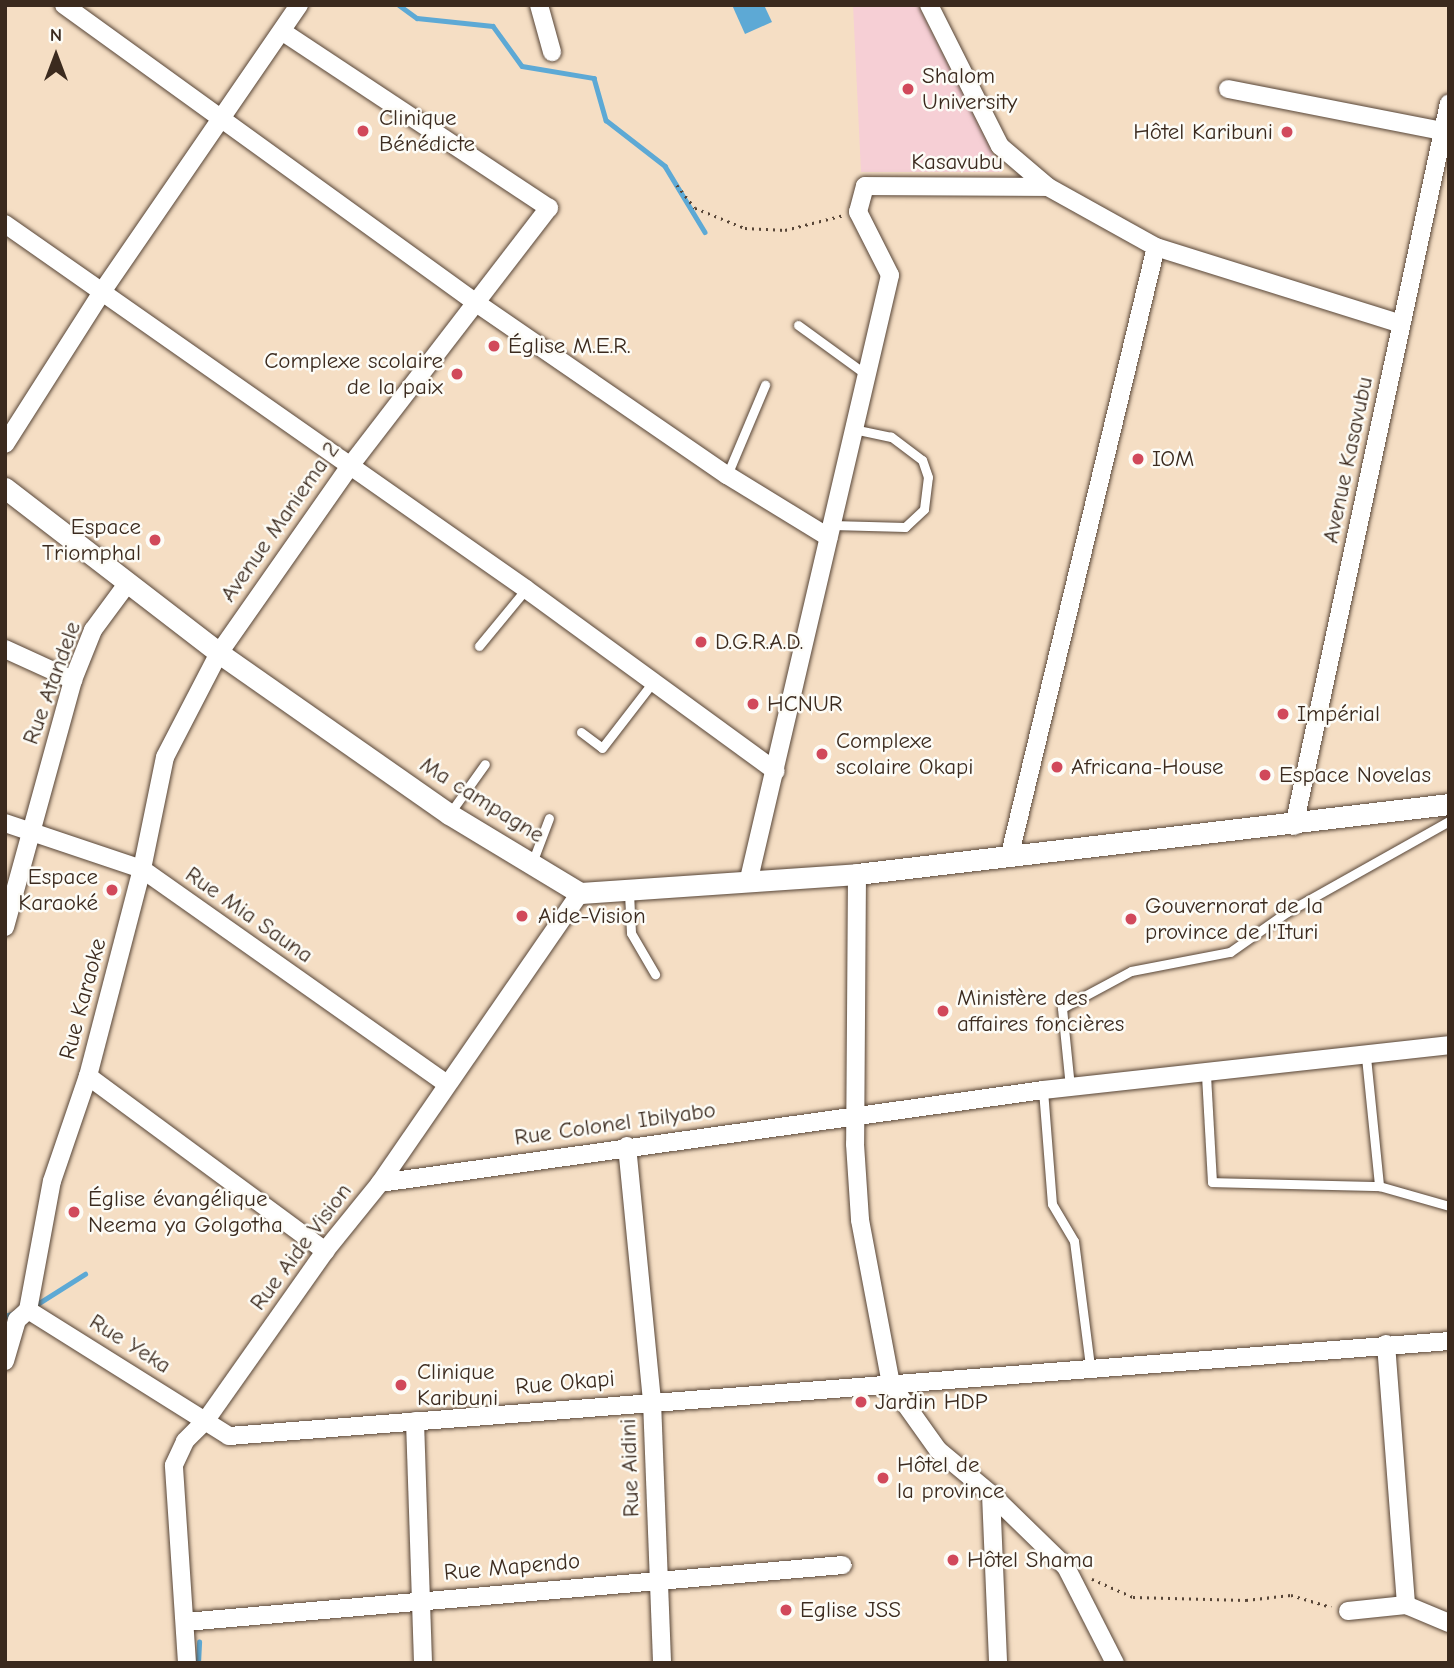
<!DOCTYPE html>
<meta charset="utf-8">
<style>
body{margin:0}
#map{position:relative;width:1454px;height:1668px;overflow:hidden;background:#f5dec4;font-family:"Comic Neue",sans-serif}
div>[style]{position:absolute}
.built>*{inset:0;background:#f6cfd5}
.water>*{inset:0;background:#5da9d5}
.stream>*{height:4.5px;margin:-2.25px;padding:0 2.25px;transform-origin:2.25px;border-radius:2.25px;background:#5da9d5}
.path>*{height:2.5px;margin-top:-1.25px;transform-origin:0;background:repeating-linear-gradient(90deg,#574537 0 2px,transparent 0 7px)}
.roads{filter:drop-shadow(0 0 2px #574537) drop-shadow(0 0 2px #574537)}
.service>*{height:9px;margin:-4.5px;padding:0 4.5px;transform-origin:4.5px;border-radius:4.5px;background:#fff}
.minor>*{height:18px;margin:-9px;padding:0 9px;transform-origin:9px;border-radius:9px;background:#fff}
.tertiary>*{height:21px;margin:-10.5px;padding:0 10.5px;transform-origin:10.5px;border-radius:10.5px;background:#fff}
.dots>*{width:19px;height:19px;translate:-50% -50%;box-sizing:border-box;border:4px solid #fdfcf7;border-radius:50%}
span{translate:-50% -50%;white-space:nowrap;text-align:center;line-height:1.15;-webkit-text-stroke:5px #fdfcf7;paint-order:stroke}
.poi-label{font-size:23px;color:#3b2a1e}
.left{translate:0 -50%;text-align:left}
.right{translate:-100% -50%;text-align:right}
.street-label{font-size:23px;color:#3b2a1e}
.frame{position:absolute;inset:0;border:7px solid #3b2a1e;pointer-events:none}
.north{position:absolute;left:21px;top:21px;width:70px;height:70px;-webkit-text-stroke:5px #fdfcf7;paint-order:stroke;rotate:0deg;font-size:19px;font-weight:700;line-height:28px;text-align:center;color:#3b2a1e}
.north::after{content:'';display:block;margin:auto;width:24px;height:32px;background:#3b2a1e;clip-path:polygon(50% 0,100% 100%,50% 72%,0 100%)}
</style>
<div id="map">
<div class="built">
<div style="clip-path:polygon(853px 5px,918px 5px,1002px 172px,861px 172px)"></div>
</div>
<div class="water">
<div style="clip-path:polygon(732px 5px,764px 5px,772px 22px,745px 34px)"></div>
</div>
<div class="stream">
<div style="left:399px;top:5px;width:22px;rotate:36deg"></div>
<div style="left:417px;top:18px;width:76px;rotate:6deg"></div>
<div style="left:493px;top:26px;width:49px;rotate:54.1deg"></div>
<div style="left:522px;top:66px;width:73px;rotate:9.5deg"></div>
<div style="left:594px;top:78px;width:44px;rotate:74.1deg"></div>
<div style="left:606px;top:120px;width:75px;rotate:37.9deg"></div>
<div style="left:665px;top:166px;width:77px;rotate:58.8deg"></div>
<div style="left:36px;top:1305px;width:58px;rotate:-32.3deg"></div>
<div style="left:5px;top:1316px;width:10px;rotate:-17deg"></div>
<div style="left:198px;top:1663px;width:21px;rotate:-87deg"></div>
</div>
<div class="path">
<div style="left:677px;top:185px;width:29px;rotate:52deg"></div>
<div style="left:695px;top:208px;width:54px;rotate:21.8deg"></div>
<div style="left:745px;top:228px;width:40px;rotate:2.9deg"></div>
<div style="left:785px;top:230px;width:61px;rotate:-14.3deg"></div>
<div style="left:1092px;top:1579px;width:45px;rotate:23.7deg"></div>
<div style="left:1133px;top:1597px;width:113px;rotate:1.5deg"></div>
<div style="left:1246px;top:1600px;width:45px;rotate:-6.3deg"></div>
<div style="left:1291px;top:1595px;width:42px;rotate:16.7deg"></div>
</div>
<div class="roads">
<div class="service">
<div style="left:798px;top:325px;width:82px;rotate:36deg"></div>
<div style="left:727px;top:475px;width:98px;rotate:-67.1deg"></div>
<div style="left:832px;top:525px;width:73px;rotate:1.6deg"></div>
<div style="left:905px;top:527px;width:26px;rotate:-43deg"></div>
<div style="left:924px;top:509px;width:32px;rotate:-83deg"></div>
<div style="left:928px;top:477px;width:18px;rotate:-109deg"></div>
<div style="left:922px;top:460px;width:39px;rotate:-143deg"></div>
<div style="left:891px;top:437px;width:38px;rotate:-168deg"></div>
<div style="left:479px;top:646px;width:74px;rotate:-50.5deg"></div>
<div style="left:581px;top:732px;width:26px;rotate:37deg"></div>
<div style="left:602px;top:748px;width:83px;rotate:-52.3deg"></div>
<div style="left:450px;top:813px;width:60px;rotate:-54.5deg"></div>
<div style="left:532px;top:863px;width:48px;rotate:-69.3deg"></div>
<div style="left:629px;top:893px;width:40px;rotate:87.1deg"></div>
<div style="left:631px;top:933px;width:48px;rotate:59.7deg"></div>
<div style="left:1366px;top:1057px;width:130px;rotate:84.2deg"></div>
<div style="left:1379px;top:1186px;width:73px;rotate:15.9deg"></div>
<div style="left:1206px;top:1075px;width:107px;rotate:86.8deg"></div>
<div style="left:1212px;top:1182px;width:167px;rotate:1.4deg"></div>
<div style="left:1070px;top:1087px;width:79px;rotate:-95.8deg"></div>
<div style="left:1062px;top:1008px;width:78px;rotate:-28.2deg"></div>
<div style="left:1131px;top:971px;width:101px;rotate:-10.9deg"></div>
<div style="left:1230px;top:952px;width:70px;rotate:-35.1deg"></div>
<div style="left:1287px;top:912px;width:186px;rotate:-29.3deg"></div>
<div style="left:1043px;top:1090px;width:114px;rotate:85.5deg"></div>
<div style="left:1052px;top:1204px;width:43px;rotate:59.3deg"></div>
<div style="left:1074px;top:1241px;width:126px;rotate:82.7deg"></div>
</div>
<div class="minor">
<div style="left:64px;top:5px;width:507px;rotate:35.85deg"></div>
<div style="left:475px;top:302px;width:306px;rotate:34.5deg"></div>
<div style="left:727px;top:475px;width:119px;rotate:31.5deg"></div>
<div style="left:299px;top:5px;width:348px;rotate:124.5deg"></div>
<div style="left:102px;top:292px;width:518px;rotate:35.01deg"></div>
<div style="left:526px;top:589px;width:309px;rotate:36.1deg"></div>
<div style="left:539px;top:5px;width:49px;rotate:74.5deg"></div>
<div style="left:929px;top:5px;width:158px;rotate:63.3deg"></div>
<div style="left:1000px;top:146px;width:63px;rotate:40.5deg"></div>
<div style="left:1048px;top:187px;width:124px;rotate:29.1deg"></div>
<div style="left:1156px;top:247px;width:257px;rotate:17.4deg"></div>
<div style="left:1228px;top:89px;width:219px;rotate:11.1deg"></div>
<div style="left:5px;top:224px;width:118px;rotate:35deg"></div>
<div style="left:102px;top:292px;width:180px;rotate:122.5deg"></div>
<div style="left:5px;top:649px;width:75px;rotate:24.5deg"></div>
<div style="left:5px;top:823px;width:145px;rotate:18.6deg"></div>
<div style="left:142px;top:869px;width:373px;rotate:35.2deg"></div>
<div style="left:1294px;top:826px;width:739px;rotate:-77.9deg"></div>
<div style="left:1010px;top:854px;width:624px;rotate:-76.48deg"></div>
<div style="left:857px;top:874px;width:270px;rotate:90.4deg"></div>
<div style="left:855px;top:1144px;width:76px;rotate:86.2deg"></div>
<div style="left:860px;top:1220px;width:167px;rotate:79.3deg"></div>
<div style="left:891px;top:1384px;width:81px;rotate:54.5deg"></div>
<div style="left:938px;top:1450px;width:69px;rotate:39.7deg"></div>
<div style="left:991px;top:1494px;width:105px;rotate:44.2deg"></div>
<div style="left:1066px;top:1567px;width:108px;rotate:63deg"></div>
<div style="left:748px;top:883px;width:624px;rotate:-76.85deg"></div>
<div style="left:890px;top:275px;width:71px;rotate:-116.9deg"></div>
<div style="left:858px;top:212px;width:27px;rotate:-75deg"></div>
<div style="left:865px;top:186px;width:183px;rotate:0.3deg"></div>
<div style="left:5px;top:927px;width:256px;rotate:-74.6deg"></div>
<div style="left:73px;top:680px;width:54px;rotate:-68.2deg"></div>
<div style="left:93px;top:630px;width:57px;rotate:-53.5deg"></div>
<div style="left:88px;top:1076px;width:295px;rotate:36.4deg"></div>
<div style="left:627px;top:1146px;width:256px;rotate:84.4deg"></div>
<div style="left:652px;top:1401px;width:262px;rotate:87.8deg"></div>
<div style="left:380px;top:1183px;width:669px;rotate:-7.98deg"></div>
<div style="left:1043px;top:1090px;width:408px;rotate:-6.3deg"></div>
<div style="left:28px;top:1310px;width:237px;rotate:32.1deg"></div>
<div style="left:229px;top:1436px;width:1224px;rotate:-4.45deg"></div>
<div style="left:1386px;top:1344px;width:262px;rotate:85.6deg"></div>
<div style="left:5px;top:1361px;width:43px;rotate:-73.7deg"></div>
<div style="left:17px;top:1320px;width:15px;rotate:-42deg"></div>
<div style="left:28px;top:1310px;width:131px;rotate:-79.5deg"></div>
<div style="left:52px;top:1181px;width:111px;rotate:-71.1deg"></div>
<div style="left:88px;top:1076px;width:214px;rotate:-75.4deg"></div>
<div style="left:142px;top:869px;width:114px;rotate:-78.4deg"></div>
<div style="left:165px;top:757px;width:117px;rotate:-62.6deg"></div>
<div style="left:219px;top:653px;width:228px;rotate:-55deg"></div>
<div style="left:350px;top:466px;width:326px;rotate:-52.4deg"></div>
<div style="left:549px;top:208px;width:319px;rotate:-146.5deg"></div>
<div style="left:415px;top:1421px;width:242px;rotate:88.1deg"></div>
<div style="left:991px;top:1494px;width:169px;rotate:87.6deg"></div>
<div style="left:1348px;top:1611px;width:58px;rotate:-5.9deg"></div>
<div style="left:1406px;top:1605px;width:47px;rotate:22.7deg"></div>
<div style="left:185px;top:1622px;width:660px;rotate:-4.95deg"></div>
<div style="left:187px;top:1663px;width:198px;rotate:-93.8deg"></div>
<div style="left:174px;top:1465px;width:26px;rotate:-65deg"></div>
<div style="left:185px;top:1441px;width:30px;rotate:-45deg"></div>
<div style="left:206px;top:1420px;width:207px;rotate:-54.8deg"></div>
<div style="left:325px;top:1251px;width:87px;rotate:-51deg"></div>
<div style="left:380px;top:1183px;width:352px;rotate:-55.4deg"></div>
</div>
<div class="tertiary">
<div style="left:5px;top:488px;width:270px;rotate:37.6deg"></div>
<div style="left:219px;top:653px;width:281px;rotate:35deg"></div>
<div style="left:449px;top:814px;width:153px;rotate:31.1deg"></div>
<div style="left:580px;top:893px;width:278px;rotate:-3.9deg"></div>
<div style="left:857px;top:874px;width:596px;rotate:-6.74deg"></div>
</div>
</div>
<div class="dots">
<div style="left:908px;top:89px;background:#d1495b"></div>
<div style="left:363px;top:131px;background:#d1495b"></div>
<div style="left:1287px;top:132px;background:#d1495b"></div>
<div style="left:494px;top:346px;background:#d1495b"></div>
<div style="left:457px;top:374px;background:#d1495b"></div>
<div style="left:1138px;top:459px;background:#d1495b"></div>
<div style="left:155px;top:540px;background:#d1495b"></div>
<div style="left:701px;top:642px;background:#d1495b"></div>
<div style="left:753px;top:704px;background:#d1495b"></div>
<div style="left:1283px;top:714px;background:#d1495b"></div>
<div style="left:822px;top:754px;background:#d1495b"></div>
<div style="left:1057px;top:767px;background:#d1495b"></div>
<div style="left:1265px;top:775px;background:#d1495b"></div>
<div style="left:112px;top:890px;background:#d1495b"></div>
<div style="left:522px;top:916px;background:#d1495b"></div>
<div style="left:1131px;top:919px;background:#d1495b"></div>
<div style="left:943px;top:1011px;background:#d1495b"></div>
<div style="left:74px;top:1212px;background:#d1495b"></div>
<div style="left:401px;top:1385px;background:#d1495b"></div>
<div style="left:861px;top:1402px;background:#d1495b"></div>
<div style="left:883px;top:1478px;background:#d1495b"></div>
<div style="left:953px;top:1560px;background:#d1495b"></div>
<div style="left:786px;top:1610px;background:#d1495b"></div>
</div>
<div class="poi-label">
<span class="left" style="left:922px;top:89px">Shalom<br>University</span>
<span class="left" style="left:379px;top:131px">Clinique<br>Bénédicte</span>
<span class="right" style="left:1273px;top:132px">Hôtel Karibuni</span>
<span class="left" style="left:508px;top:346px">Église M.E.R.</span>
<span class="right" style="left:443px;top:374px">Complexe scolaire<br>de la paix</span>
<span class="left" style="left:1152px;top:459px">IOM</span>
<span class="right" style="left:141px;top:540px">Espace<br>Triomphal</span>
<span class="left" style="left:715px;top:642px">D.G.R.A.D.</span>
<span class="left" style="left:767px;top:704px">HCNUR</span>
<span class="left" style="left:1297px;top:714px">Impérial</span>
<span class="left" style="left:836px;top:754px">Complexe<br>scolaire Okapi</span>
<span class="left" style="left:1071px;top:767px">Africana-House</span>
<span class="left" style="left:1279px;top:775px">Espace Novelas</span>
<span class="right" style="left:98px;top:890px">Espace<br>Karaoké</span>
<span class="left" style="left:1145px;top:919px">Gouvernorat de la<br>province de l'Ituri</span>
<span class="left" style="left:538px;top:916px">Aide-Vision</span>
<span class="left" style="left:957px;top:1011px">Ministère des<br>affaires foncières</span>
<span class="left" style="left:88px;top:1212px">Église évangélique<br>Neema ya Golgotha</span>
<span class="left" style="left:417px;top:1385px">Clinique<br>Karibuni</span>
<span class="left" style="left:875px;top:1402px">Jardin HDP</span>
<span class="left" style="left:897px;top:1478px">Hôtel de<br>la province</span>
<span class="left" style="left:967px;top:1560px">Hôtel Shama</span>
<span class="left" style="left:800px;top:1610px">Eglise JSS</span>
</div>
<div class="street-label">
<span style="left:957px;top:162px">Kasavubu</span>
<span style="left:1348px;top:460px;rotate:-78deg">Avenue Kasavubu</span>
<span style="left:280px;top:522px;rotate:-55deg">Avenue Maniema 2</span>
<span style="left:52px;top:683px;rotate:-70deg">Rue Atandele</span>
<span style="left:482px;top:800px;rotate:32deg">Ma campagne</span>
<span style="left:249px;top:915px;rotate:35deg">Rue Mia Sauna</span>
<span style="left:83px;top:999px;rotate:-75deg">Rue Karaoke</span>
<span style="left:615px;top:1124px;rotate:-8deg">Rue Colonel Ibilyabo</span>
<span style="left:301px;top:1247px;rotate:-53deg">Rue Aide Vision</span>
<span style="left:130px;top:1344px;rotate:32deg">Rue Yeka</span>
<span style="left:565px;top:1383px;rotate:-5deg">Rue Okapi</span>
<span style="left:630px;top:1468px;rotate:-92deg">Rue Aidini</span>
<span style="left:512px;top:1567px;rotate:-5deg">Rue Mapendo</span>
</div>
<div class="frame"></div>
<div class="north">N</div>
</div>
